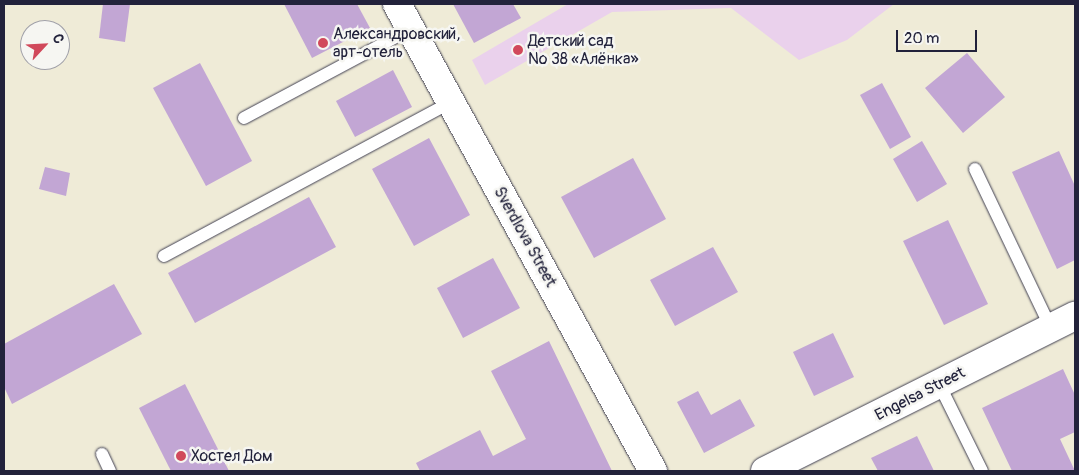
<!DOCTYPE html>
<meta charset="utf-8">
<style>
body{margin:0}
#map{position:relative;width:1079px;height:475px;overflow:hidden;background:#efebd7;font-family:Pangolin,sans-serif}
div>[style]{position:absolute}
.built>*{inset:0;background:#ead1ec}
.building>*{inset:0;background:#c2a6d4}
.roads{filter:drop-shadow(0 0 1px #414052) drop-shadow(0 0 1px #414052)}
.service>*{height:12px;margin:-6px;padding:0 6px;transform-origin:6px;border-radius:6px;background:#fff}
.tertiary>*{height:28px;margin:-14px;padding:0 14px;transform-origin:14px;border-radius:14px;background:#fff}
.secondary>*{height:28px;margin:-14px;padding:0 14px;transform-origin:14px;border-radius:14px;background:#fff}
.dots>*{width:14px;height:14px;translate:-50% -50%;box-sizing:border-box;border:2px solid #f6f6f2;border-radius:50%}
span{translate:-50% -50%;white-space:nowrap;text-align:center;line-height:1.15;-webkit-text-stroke:5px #f6f6f2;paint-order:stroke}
.poi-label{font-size:16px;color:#22223b}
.left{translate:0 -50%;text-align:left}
.street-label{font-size:16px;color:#22223b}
.frame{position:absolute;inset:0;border:5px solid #22223b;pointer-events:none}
.north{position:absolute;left:20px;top:20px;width:50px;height:50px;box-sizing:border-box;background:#f6f6f2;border:1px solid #a1a1a9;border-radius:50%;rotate:65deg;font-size:14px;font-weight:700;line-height:20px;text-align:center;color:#22223b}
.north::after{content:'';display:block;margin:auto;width:18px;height:22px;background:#d1495b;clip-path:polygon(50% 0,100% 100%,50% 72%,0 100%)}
.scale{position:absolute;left:896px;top:30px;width:81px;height:22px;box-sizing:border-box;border:2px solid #22223b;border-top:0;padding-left:6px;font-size:15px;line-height:18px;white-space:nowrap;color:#22223b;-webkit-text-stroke:4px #f6f6f2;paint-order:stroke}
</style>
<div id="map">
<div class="built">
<div style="clip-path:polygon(568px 4px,894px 4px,847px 40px,799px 60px,731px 8px,612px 12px,485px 85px,472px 60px)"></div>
</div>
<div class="building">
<div style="clip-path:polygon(103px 4px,130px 4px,125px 42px,99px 38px)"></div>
<div style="clip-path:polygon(284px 4px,357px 4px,370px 28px,312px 58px)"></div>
<div style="clip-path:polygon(453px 4px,513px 4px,521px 18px,474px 43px)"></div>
<div style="clip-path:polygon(967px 53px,1005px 97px,963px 133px,925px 88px)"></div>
<div style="clip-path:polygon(200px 63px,252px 161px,206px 186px,153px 88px)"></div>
<div style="clip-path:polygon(393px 70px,412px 107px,355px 137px,336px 101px)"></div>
<div style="clip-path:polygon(882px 83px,911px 137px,890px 149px,860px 95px)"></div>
<div style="clip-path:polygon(429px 138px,470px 215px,414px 246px,372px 169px)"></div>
<div style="clip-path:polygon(922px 141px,947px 184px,917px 202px,893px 159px)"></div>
<div style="clip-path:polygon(1059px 151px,1075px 186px,1075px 260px,1057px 269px,1012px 172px)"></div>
<div style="clip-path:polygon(633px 158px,666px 219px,594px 258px,561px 197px)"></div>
<div style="clip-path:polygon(45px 167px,70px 173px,66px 196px,39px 189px)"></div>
<div style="clip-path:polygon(309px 197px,336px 247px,195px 323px,168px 273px)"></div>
<div style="clip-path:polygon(948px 220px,988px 304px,944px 325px,903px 241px)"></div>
<div style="clip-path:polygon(713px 247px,738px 292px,675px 326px,650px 280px)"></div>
<div style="clip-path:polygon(493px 258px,520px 308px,463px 338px,437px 288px)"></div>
<div style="clip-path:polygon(114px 284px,142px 334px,12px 404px,4px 387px,4px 344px)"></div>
<div style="clip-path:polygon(833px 333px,854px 377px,814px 396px,793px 352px)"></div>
<div style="clip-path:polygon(549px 341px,612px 471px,420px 471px,416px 463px,480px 430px,493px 456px,526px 439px,491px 371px)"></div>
<div style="clip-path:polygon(1063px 369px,1075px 395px,1075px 432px,1060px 439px,1075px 471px,1012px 471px,982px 408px)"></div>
<div style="clip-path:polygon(185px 384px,229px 471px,171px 471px,139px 408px)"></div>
<div style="clip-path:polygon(698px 391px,711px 415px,740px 399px,755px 426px,704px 453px,677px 402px)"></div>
<div style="clip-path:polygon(917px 436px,934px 471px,878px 471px,871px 458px)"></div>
</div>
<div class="roads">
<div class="service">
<div style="left:244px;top:118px;width:189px;rotate:-28.1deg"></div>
<div style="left:975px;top:169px;width:176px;rotate:64.5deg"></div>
<div style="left:164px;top:256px;width:326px;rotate:-28.2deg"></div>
<div style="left:939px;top:384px;width:97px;rotate:63.7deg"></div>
<div style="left:102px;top:454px;width:19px;rotate:65deg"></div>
</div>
<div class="tertiary">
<div style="left:397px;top:4px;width:533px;rotate:61.27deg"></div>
</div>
<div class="secondary">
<div style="left:765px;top:471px;width:347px;rotate:-26.6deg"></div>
</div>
</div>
<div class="dots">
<div style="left:323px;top:43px;background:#d1495b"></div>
<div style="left:518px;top:50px;background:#d1495b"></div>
<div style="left:181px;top:456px;background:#d1495b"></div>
</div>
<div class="poi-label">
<span class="left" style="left:333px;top:43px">Александровский,<br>арт-отель</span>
<span class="left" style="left:528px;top:50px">Детский сад<br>№ 38 «Алёнка»</span>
<span class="left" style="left:191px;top:456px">Хостел Дом</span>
</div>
<div class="street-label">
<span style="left:525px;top:237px;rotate:61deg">Sverdlova Street</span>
<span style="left:920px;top:394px;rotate:-27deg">Engelsa Street</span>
</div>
<div class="frame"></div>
<div class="north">С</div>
<div class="scale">20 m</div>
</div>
